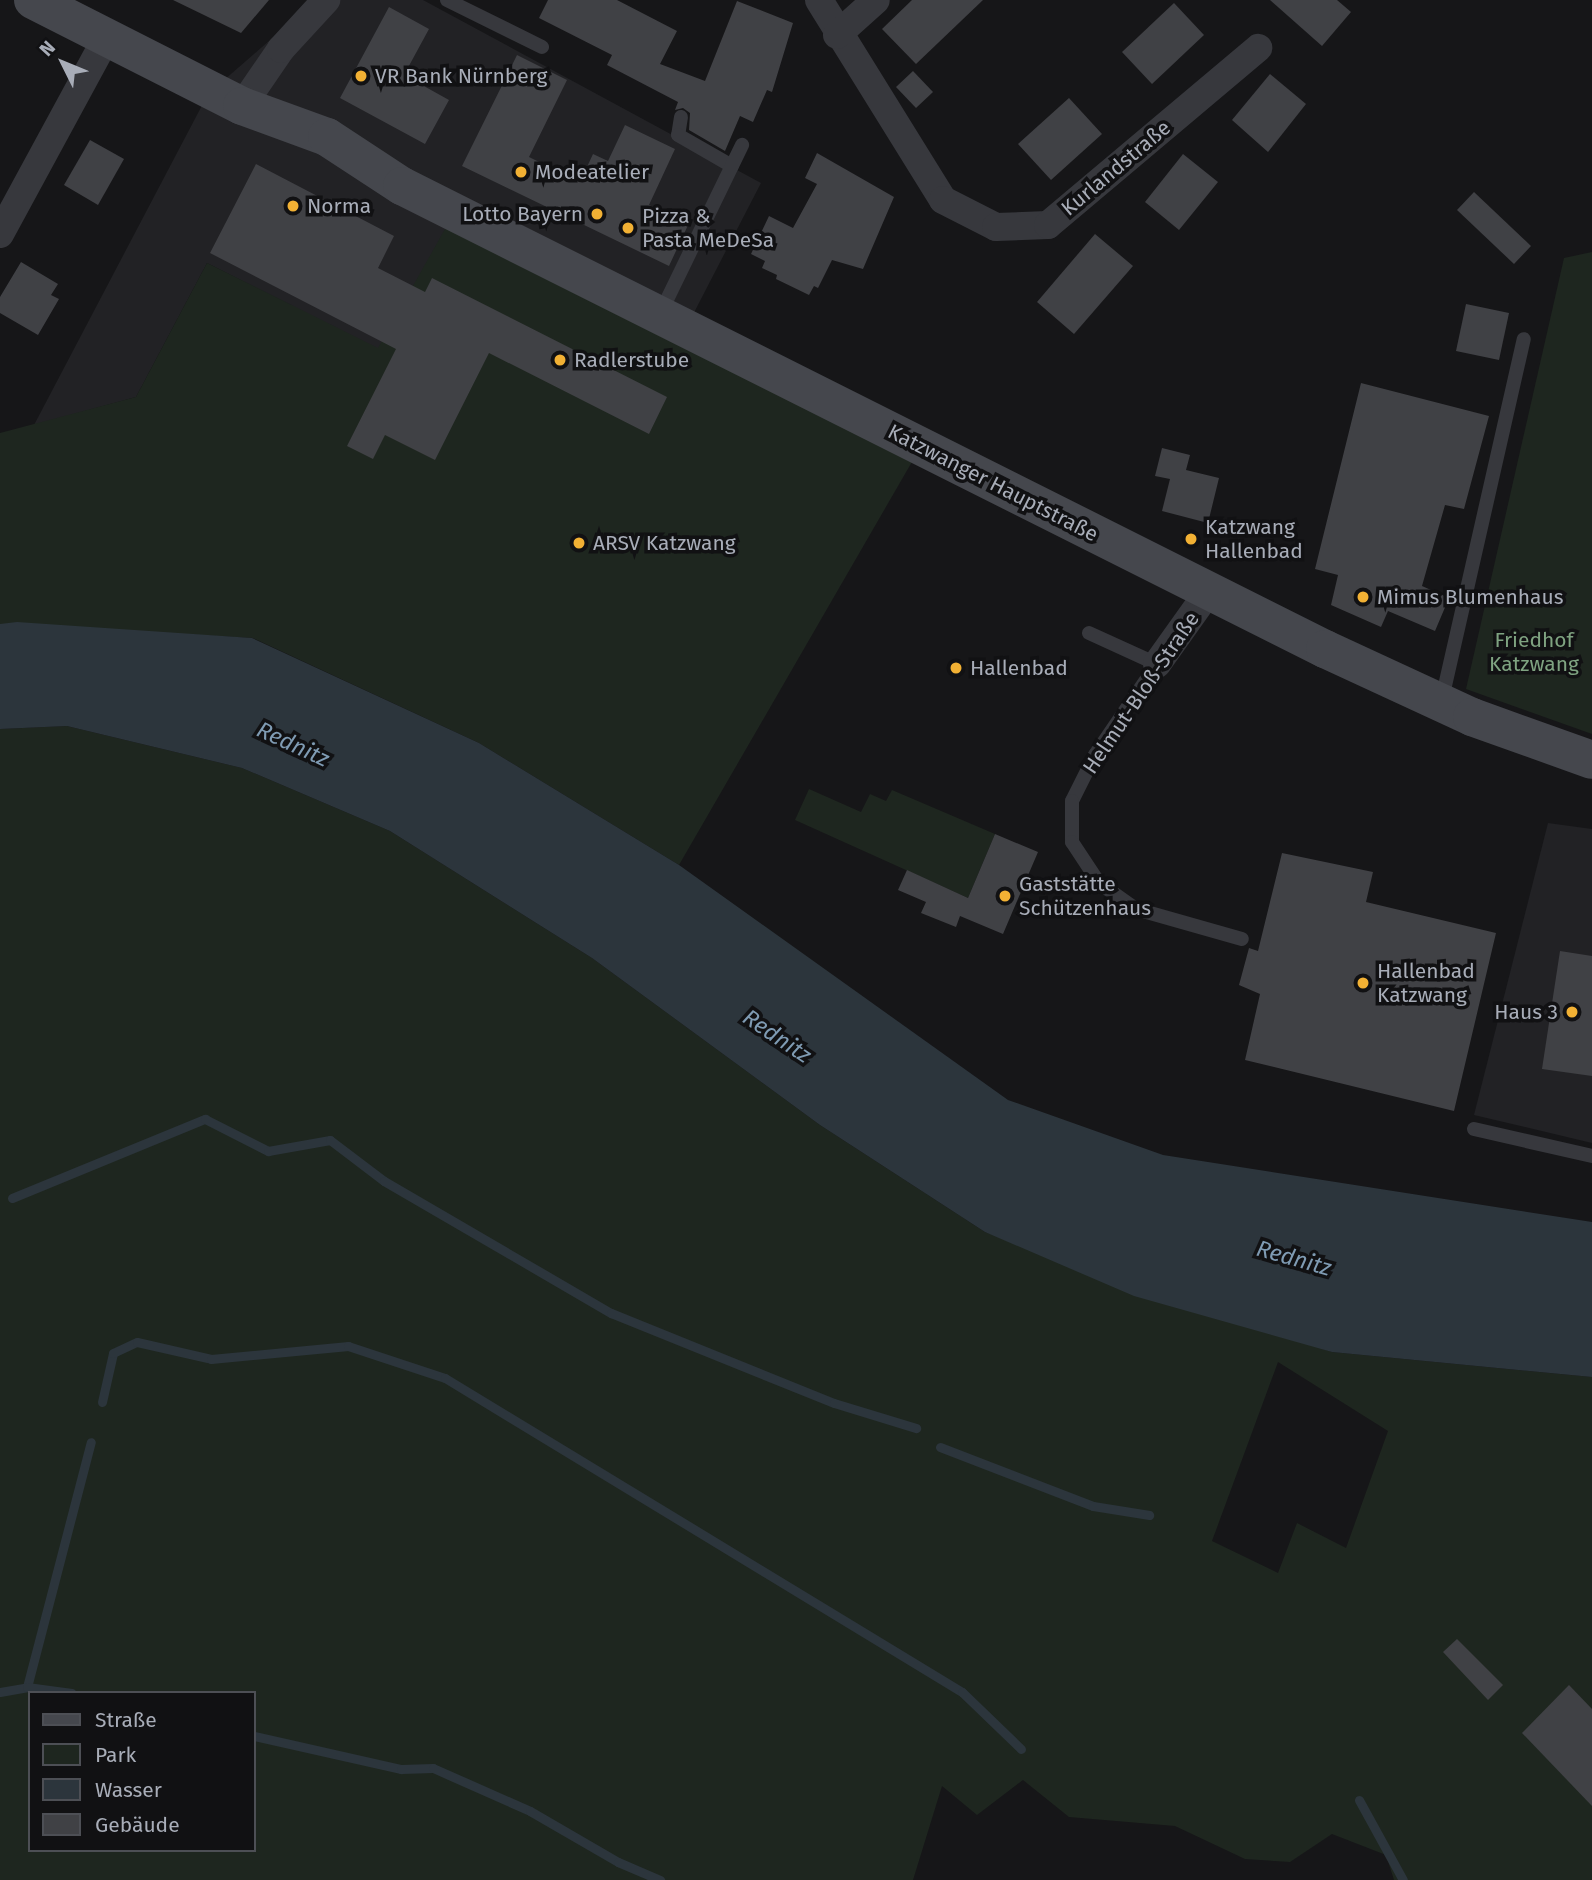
<!DOCTYPE html>
<meta charset="utf-8">
<style>
body{margin:0}
#map{position:relative;width:1592px;height:1880px;overflow:hidden;background:#161618;font-family:"Fira Sans",sans-serif}
div>[style]{position:absolute}
.built>*{inset:0;background:#222225}
.green>*{inset:0;background:#1e261f}
.water>*{inset:0;background:#2c353c}
.stream>*{height:9px;margin:-4.5px;padding:0 4.5px;transform-origin:4.5px;border-radius:4.5px;background:#2c353c}
.building>*{inset:0;background:#404145}
.lane>*{height:14px;margin:-7px;padding:0 7px;transform-origin:7px;border-radius:7px;background:#37383d}
.street>*{height:28px;margin:-14px;padding:0 14px;transform-origin:14px;border-radius:14px;background:#37383d}
.secondary>*{height:38px;margin:-19px;padding:0 19px;transform-origin:19px;border-radius:19px;background:#45474d}
.dots>*{width:19px;height:19px;translate:-50% -50%;box-sizing:border-box;border:4px solid #111113;border-radius:50%}
span{translate:-50% -50%;white-space:nowrap;text-align:center;line-height:1.15;-webkit-text-stroke:7px #111113;paint-order:stroke}
.poi-label{font-size:21px;color:#a8adb8}
.left{translate:0 -50%;text-align:left}
.right{translate:-100% -50%;text-align:right}
.street-label{font-size:21px;color:#a8adb8}
.park-label{font-size:21px;color:#7fa381}
.water-label{font-size:23px;color:#7f9bb3;font-style:italic}
.legend{position:absolute;left:28px;top:1691px;width:228px;height:161px;box-sizing:border-box;background:#111113;border:2px solid #4d4f55;margin:0;padding:9px 12px;list-style:none;font-size:21px;color:#a8adb8}
.legend li{display:flex;align-items:center;gap:14px;height:35px}
.legend b{width:35px;border:2px solid #4d4f55}
.north{position:absolute;left:28px;top:28px;width:70px;height:70px;-webkit-text-stroke:5px #111113;paint-order:stroke;rotate:313deg;font-size:19px;font-weight:700;line-height:28px;text-align:center;color:#a8adb8}
.north::after{content:'';display:block;margin:auto;width:24px;height:32px;background:#a8adb8;clip-path:polygon(50% 0,100% 100%,50% 72%,0 100%)}
</style>
<div id="map">
<div class="built">
<div style="clip-path:polygon(316px 0,423px 0,761px 183px,685px 330px,378px 349px,207px 263px,136px 397px,34px 425px,208px 94px)"></div>
<div style="clip-path:polygon(1548px 823px,1592px 829px,1592px 1143px,1474px 1115px)"></div>
</div>
<div class="green">
<div style="clip-path:polygon(454px 213px,920px 448px,679px 865px,479px 743px,253px 638px,0 624px,0 433px,136px 397px,207px 263px,378px 348px)"></div>
<div style="clip-path:polygon(1592px 252px,1592px 734px,1466px 689px,1564px 258px)"></div>
<div style="clip-path:polygon(evenodd,67px 726px,242px 768px,390px 831px,592px 958px,820px 1125px,985px 1232px,1332px 1352px,1592px 1377px,1592px 1880px,1394px 1880px,1386px 1855px,1332px 1834px,1290px 1862px,1245px 1859px,1175px 1826px,1069px 1817px,1023px 1780px,977px 1815px,942px 1786px,913px 1880px,0 1880px,0 729px,67px 726px,1278px 1362px,1388px 1431px,1346px 1548px,1297px 1523px,1278px 1573px,1212px 1541px,1278px 1362px,67px 726px,30px 1693px,254px 1693px,254px 1850px,30px 1850px,30px 1693px)"></div>
<div style="clip-path:polygon(809px 789px,861px 812px,870px 794px,886px 801px,892px 790px,995px 834px,968px 898px,795px 820px)"></div>
</div>
<div class="water">
<div style="clip-path:polygon(17px 622px,252px 638px,479px 743px,679px 865px,1008px 1100px,1163px 1155px,1592px 1222px,1592px 1377px,1332px 1352px,1134px 1296px,985px 1232px,820px 1125px,592px 958px,390px 831px,242px 768px,67px 726px,0 729px,0 624px)"></div>
</div>
<div class="stream">
<div style="left:12px;top:1198px;width:209px;rotate:-22.3deg"></div>
<div style="left:205px;top:1119px;width:71px;rotate:26.9deg"></div>
<div style="left:268px;top:1151px;width:63px;rotate:-10.1deg"></div>
<div style="left:330px;top:1140px;width:68px;rotate:37.2deg"></div>
<div style="left:384px;top:1181px;width:263px;rotate:30.2deg"></div>
<div style="left:611px;top:1313px;width:240px;rotate:22deg"></div>
<div style="left:834px;top:1403px;width:86px;rotate:17deg"></div>
<div style="left:102px;top:1402px;width:50px;rotate:-77.3deg"></div>
<div style="left:113px;top:1353px;width:26px;rotate:-25deg"></div>
<div style="left:137px;top:1342px;width:76px;rotate:12.9deg"></div>
<div style="left:211px;top:1359px;width:138px;rotate:-5.4deg"></div>
<div style="left:348px;top:1346px;width:102px;rotate:18.3deg"></div>
<div style="left:445px;top:1378px;width:605px;rotate:31.27deg"></div>
<div style="left:962px;top:1692px;width:82px;rotate:44deg"></div>
<div style="left:940px;top:1447px;width:164px;rotate:21.1deg"></div>
<div style="left:1093px;top:1506px;width:57px;rotate:9.1deg"></div>
<div style="left:27px;top:1687px;width:253px;rotate:-75.4deg"></div>
<div style="left:0;top:1692px;width:27px;rotate:-10deg"></div>
<div style="left:27px;top:1687px;width:45px;rotate:7.6deg"></div>
<div style="left:254px;top:1736px;width:151px;rotate:12.7deg"></div>
<div style="left:401px;top:1769px;width:32px;rotate:-2deg"></div>
<div style="left:433px;top:1768px;width:106px;rotate:23.9deg"></div>
<div style="left:530px;top:1811px;width:102px;rotate:30.1deg"></div>
<div style="left:618px;top:1862px;width:46px;rotate:23.2deg"></div>
<div style="left:1359px;top:1800px;width:91px;rotate:61.2deg"></div>
</div>
<div class="building">
<div style="clip-path:polygon(173px 0,269px 0,241px 33px)"></div>
<div style="clip-path:polygon(548px 0,617px 0,677px 31px,660px 64px,705px 81px,737px 1px,793px 23px,772px 92px,767px 90px,753px 122px,740px 116px,725px 151px,689px 130px,690px 113px,683px 108px,675px 110px,678px 102px,607px 65px,612px 55px,539px 18px)"></div>
<div style="clip-path:polygon(912px 0,983px 0,916px 64px,882px 29px)"></div>
<div style="clip-path:polygon(1270px 0,1337px 0,1351px 12px,1322px 46px)"></div>
<div style="clip-path:polygon(1174px 3px,1204px 35px,1152px 84px,1122px 52px)"></div>
<div style="clip-path:polygon(389px 7px,429px 29px,404px 75px,449px 100px,425px 144px,340px 98px)"></div>
<div style="clip-path:polygon(517px 55px,567px 80px,529px 157px,580px 182px,593px 154px,608px 161px,625px 125px,675px 149px,649px 205px,689px 223px,669px 266px,462px 166px)"></div>
<div style="clip-path:polygon(913px 71px,933px 92px,916px 108px,896px 87px)"></div>
<div style="clip-path:polygon(1270px 74px,1306px 104px,1268px 152px,1232px 120px)"></div>
<div style="clip-path:polygon(1069px 98px,1102px 134px,1051px 180px,1018px 144px)"></div>
<div style="clip-path:polygon(90px 140px,124px 159px,98px 205px,64px 185px)"></div>
<div style="clip-path:polygon(817px 153px,894px 197px,863px 269px,832px 260px,818px 288px,814px 286px,809px 295px,776px 279px,777px 275px,762px 268px,765px 261px,751px 254px,769px 216px,793px 228px,817px 184px,805px 178px)"></div>
<div style="clip-path:polygon(1183px 154px,1218px 182px,1179px 230px,1145px 202px)"></div>
<div style="clip-path:polygon(256px 164px,394px 236px,378px 268px,425px 292px,432px 278px,667px 397px,649px 434px,489px 353px,435px 460px,385px 435px,373px 459px,347px 446px,396px 349px,210px 253px)"></div>
<div style="clip-path:polygon(1474px 192px,1531px 246px,1514px 264px,1457px 210px)"></div>
<div style="clip-path:polygon(1095px 234px,1133px 266px,1074px 334px,1037px 302px)"></div>
<div style="clip-path:polygon(21px 262px,58px 284px,51px 295px,59px 299px,38px 335px,0 313px,0 297px)"></div>
<div style="clip-path:polygon(1466px 304px,1509px 313px,1499px 360px,1456px 351px)"></div>
<div style="clip-path:polygon(1361px 383px,1489px 416px,1464px 509px,1445px 505px,1422px 586px,1449px 598px,1435px 631px,1388px 611px,1381px 627px,1331px 605px,1338px 575px,1315px 569px)"></div>
<div style="clip-path:polygon(1162px 448px,1190px 455px,1186px 470px,1219px 478px,1208px 523px,1162px 511px,1170px 479px,1155px 476px)"></div>
<div style="clip-path:polygon(995px 834px,1038px 852px,1003px 934px,960px 916px,956px 927px,921px 913px,926px 902px,898px 890px,907px 870px,968px 898px)"></div>
<div style="clip-path:polygon(1282px 853px,1373px 872px,1366px 902px,1496px 933px,1454px 1111px,1245px 1060px,1260px 994px,1239px 985px,1249px 948px,1258px 951px)"></div>
<div style="clip-path:polygon(1560px 951px,1592px 956px,1592px 1076px,1542px 1069px)"></div>
<div style="clip-path:polygon(1457px 1639px,1503px 1685px,1488px 1700px,1443px 1652px)"></div>
<div style="clip-path:polygon(1569px 1685px,1592px 1709px,1592px 1806px,1522px 1733px)"></div>
</div>
<div class="lane">
<div style="left:447px;top:0;width:106px;rotate:26.3deg"></div>
<div style="left:681px;top:117px;width:18px;rotate:99deg"></div>
<div style="left:678px;top:135px;width:62px;rotate:29.9deg"></div>
<div style="left:660px;top:314px;width:188px;rotate:-64.1deg"></div>
<div style="left:1089px;top:633px;width:75px;rotate:24.5deg"></div>
<div style="left:1157px;top:664px;width:110px;rotate:124.3deg"></div>
<div style="left:1095px;top:755px;width:51px;rotate:116.6deg"></div>
<div style="left:1072px;top:801px;width:41px;rotate:90deg"></div>
<div style="left:1072px;top:842px;width:49px;rotate:56.6deg"></div>
<div style="left:1099px;top:883px;width:45px;rotate:35.1deg"></div>
<div style="left:1136px;top:909px;width:110px;rotate:15.8deg"></div>
<div style="left:1442px;top:699px;width:369px;rotate:-77.2deg"></div>
<div style="left:1474px;top:1129px;width:121px;rotate:12.9deg"></div>
</div>
<div class="street">
<div style="left:819px;top:0;width:235px;rotate:58.2deg"></div>
<div style="left:943px;top:200px;width:59px;rotate:27deg"></div>
<div style="left:996px;top:227px;width:52px;rotate:-2.2deg"></div>
<div style="left:1048px;top:225px;width:275px;rotate:-40.1deg"></div>
<div style="left:837px;top:35px;width:52px;rotate:-41.9deg"></div>
<div style="left:242px;top:106px;width:69px;rotate:-55.6deg"></div>
<div style="left:281px;top:49px;width:67px;rotate:-47.4deg"></div>
<div style="left:0;top:234px;width:224px;rotate:-61.5deg"></div>
<div style="left:1157px;top:664px;width:90px;rotate:-54.5deg"></div>
</div>
<div class="secondary">
<div style="left:33px;top:0;width:234px;rotate:26.9deg"></div>
<div style="left:242px;top:106px;width:90px;rotate:20deg"></div>
<div style="left:327px;top:137px;width:90px;rotate:33.2deg"></div>
<div style="left:402px;top:186px;width:1033px;rotate:26.64deg"></div>
<div style="left:1325px;top:649px;width:162px;rotate:24.8deg"></div>
<div style="left:1472px;top:717px;width:127px;rotate:19.7deg"></div>
</div>
<div class="dots">
<div style="left:361px;top:76px;background:#f2b134"></div>
<div style="left:521px;top:172px;background:#f2b134"></div>
<div style="left:293px;top:206px;background:#f2b134"></div>
<div style="left:597px;top:214px;background:#f2b134"></div>
<div style="left:628px;top:228px;background:#f2b134"></div>
<div style="left:560px;top:360px;background:#f2b134"></div>
<div style="left:1191px;top:539px;background:#f2b134"></div>
<div style="left:579px;top:543px;background:#f2b134"></div>
<div style="left:1363px;top:597px;background:#f2b134"></div>
<div style="left:956px;top:668px;background:#f2b134"></div>
<div style="left:1005px;top:896px;background:#f2b134"></div>
<div style="left:1363px;top:983px;background:#f2b134"></div>
<div style="left:1572px;top:1012px;background:#f2b134"></div>
</div>
<div class="poi-label">
<span class="left" style="left:375px;top:76px">VR Bank Nürnberg</span>
<span class="left" style="left:535px;top:172px">Modeatelier</span>
<span class="left" style="left:307px;top:206px">Norma</span>
<span class="right" style="left:583px;top:214px">Lotto Bayern</span>
<span class="left" style="left:642px;top:228px">Pizza &amp;<br>Pasta MeDeSa</span>
<span class="left" style="left:574px;top:360px">Radlerstube</span>
<span class="left" style="left:1205px;top:539px">Katzwang<br>Hallenbad</span>
<span class="left" style="left:593px;top:543px">ARSV Katzwang</span>
<span class="left" style="left:1377px;top:597px">Mimus Blumenhaus</span>
<span class="left" style="left:970px;top:668px">Hallenbad</span>
<span class="left" style="left:1019px;top:896px">Gaststätte<br>Schützenhaus</span>
<span class="left" style="left:1377px;top:983px">Hallenbad<br>Katzwang</span>
<span class="right" style="left:1558px;top:1012px">Haus 3</span>
</div>
<div class="street-label">
<span style="left:1116px;top:168px;rotate:-40deg">Kurlandstraße</span>
<span style="left:993px;top:483px;rotate:27deg">Katzwanger Hauptstraße</span>
<span style="left:1141px;top:693px;rotate:-56deg">Helmut-Bloß-Straße</span>
</div>
<div class="park-label">
<span style="left:1534px;top:652px">Friedhof<br>Katzwang</span>
</div>
<div class="water-label">
<span style="left:293px;top:744px;rotate:25deg">Rednitz</span>
<span style="left:777px;top:1036px;rotate:34deg">Rednitz</span>
<span style="left:1294px;top:1258px;rotate:16deg">Rednitz</span>
</div>
<ul class="legend">
<li><b style="height:9px;background:#45474d"></b>Straße</li>
<li><b style="height:19px;background:#1e261f"></b>Park</li>
<li><b style="height:19px;background:#2c353c"></b>Wasser</li>
<li><b style="height:19px;background:#404145"></b>Gebäude</li>
</ul>
<div class="north">N</div>
</div>
